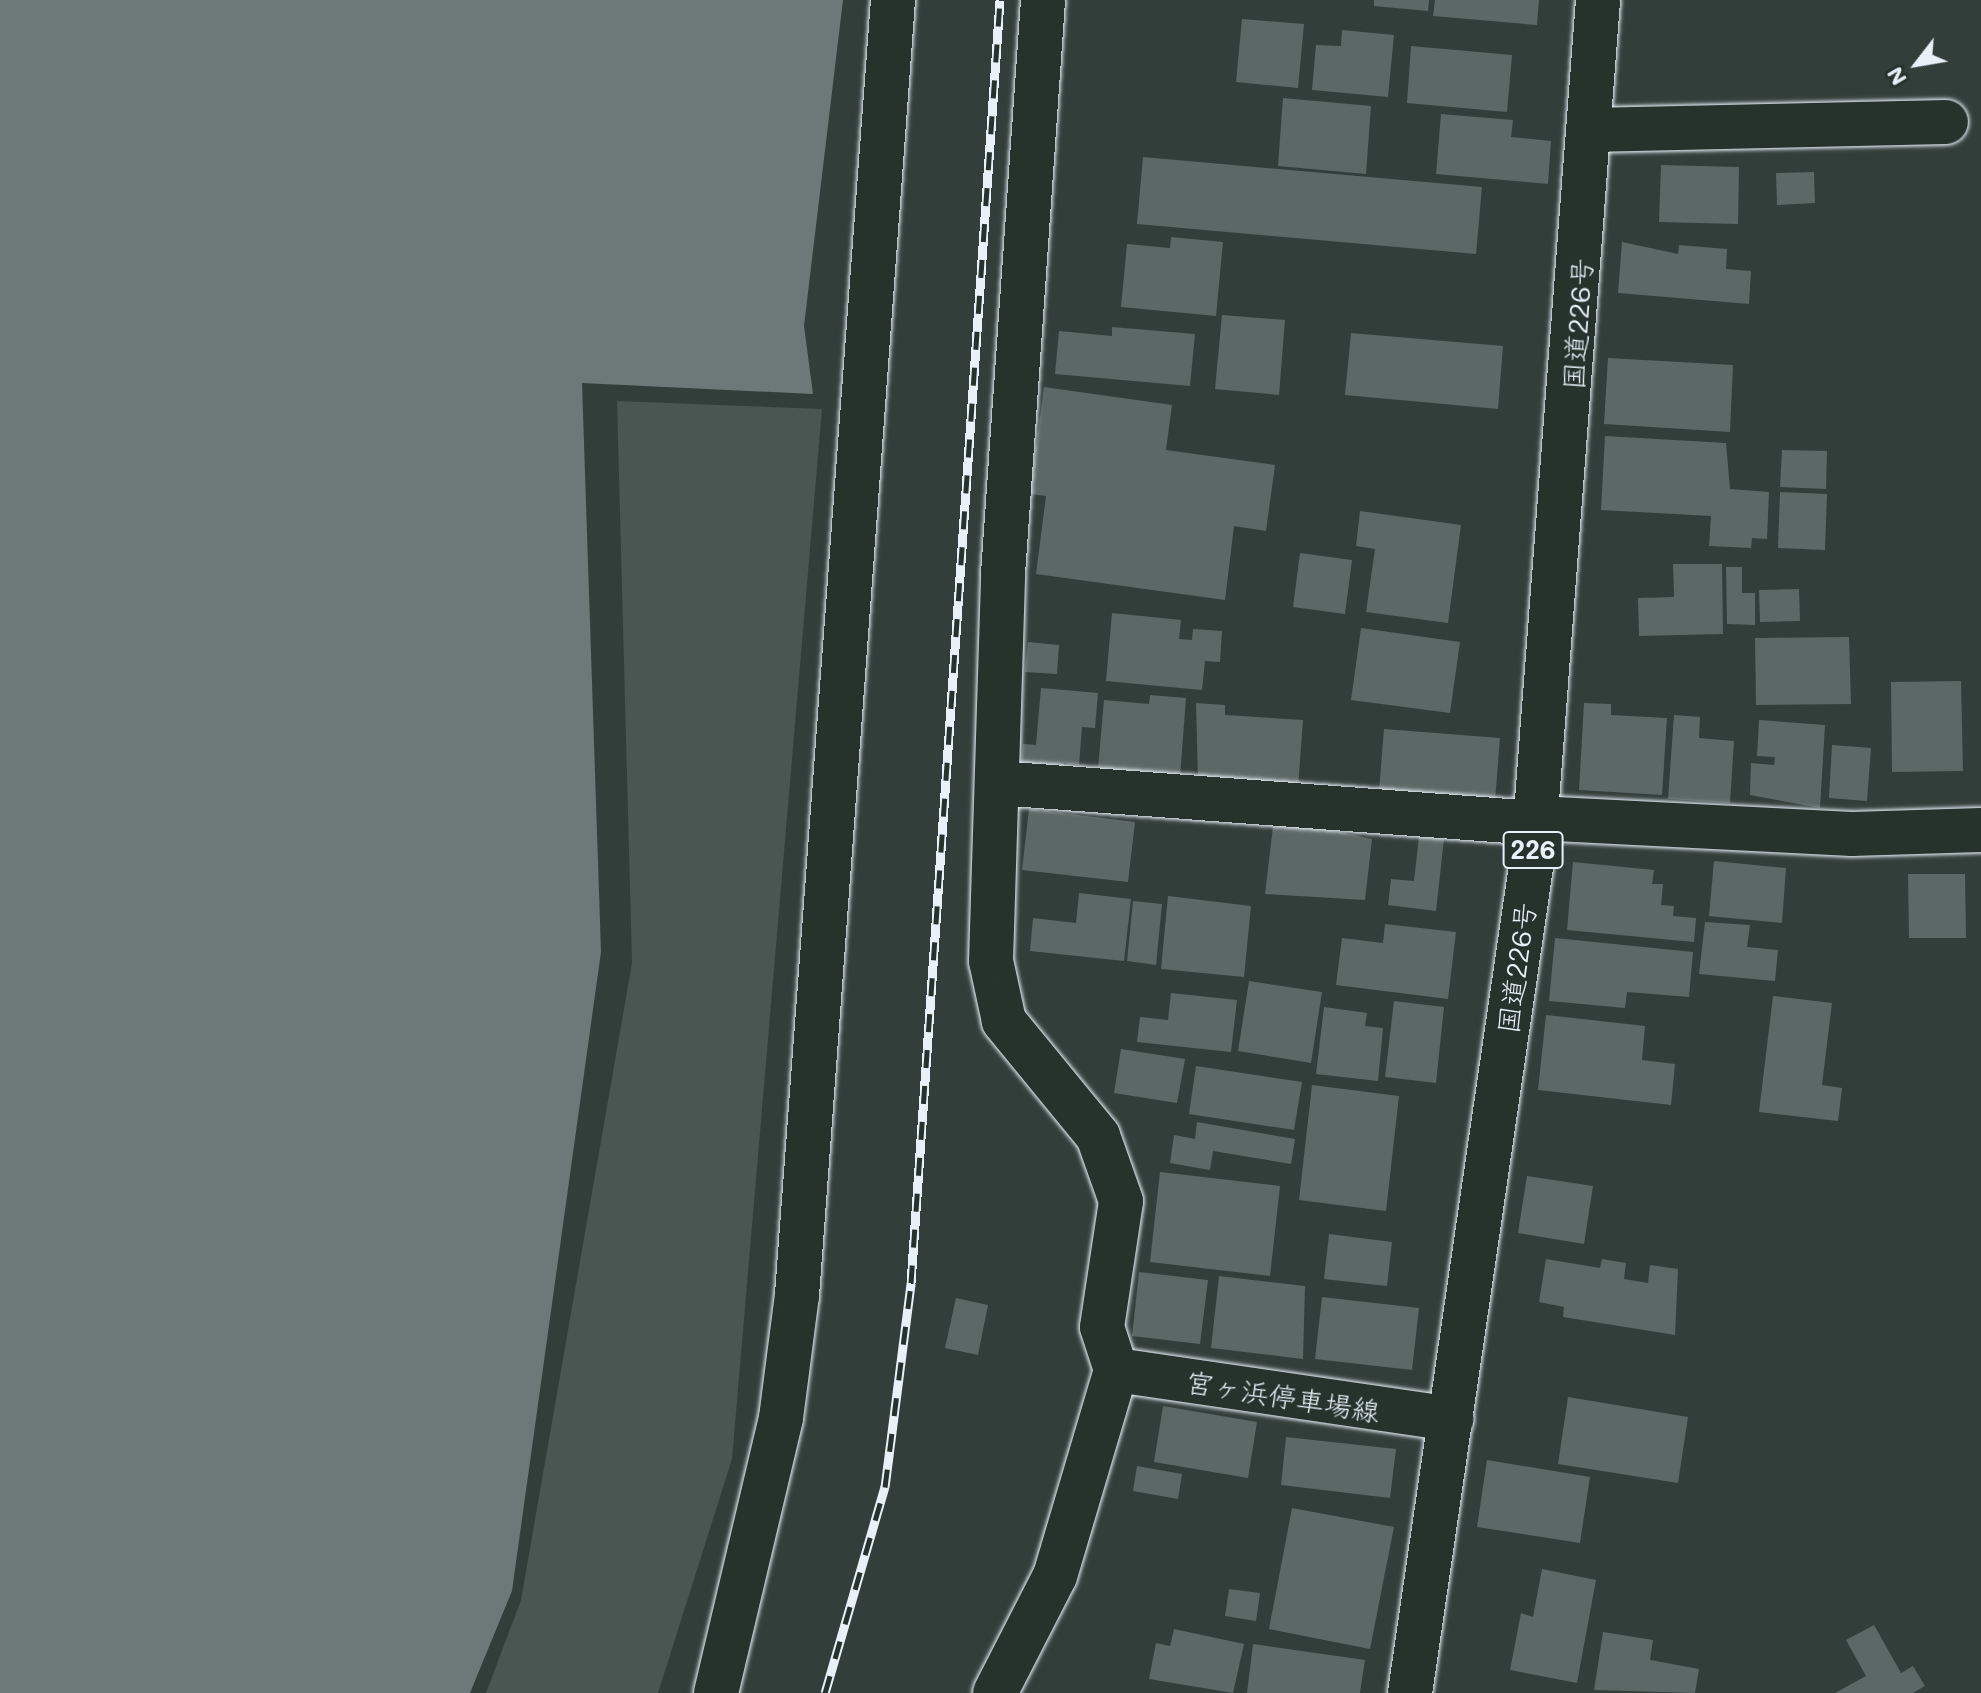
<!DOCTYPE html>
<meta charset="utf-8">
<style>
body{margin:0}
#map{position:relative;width:1981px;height:1693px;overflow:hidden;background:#323e39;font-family:Mali,"Klee One",sans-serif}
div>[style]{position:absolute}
.green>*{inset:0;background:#495651}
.water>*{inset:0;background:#6d7978}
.building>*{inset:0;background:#5c6865}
.roads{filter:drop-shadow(0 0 2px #e8f1f8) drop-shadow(0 0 2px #e8f1f8)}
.street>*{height:44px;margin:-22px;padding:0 22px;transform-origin:22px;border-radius:22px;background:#26332d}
.secondary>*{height:44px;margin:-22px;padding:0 22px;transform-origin:22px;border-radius:22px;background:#26332d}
.highway>*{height:44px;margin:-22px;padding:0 22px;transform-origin:22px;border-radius:22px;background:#26332d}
.rail>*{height:9px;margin-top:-4.5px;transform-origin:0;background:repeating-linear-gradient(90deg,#26332d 0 18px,#e8f1f8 0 36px);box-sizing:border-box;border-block:2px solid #e8f1f8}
span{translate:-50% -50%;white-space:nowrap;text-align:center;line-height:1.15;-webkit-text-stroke:8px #26332d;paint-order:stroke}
.shield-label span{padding:2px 6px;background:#26332d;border:2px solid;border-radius:6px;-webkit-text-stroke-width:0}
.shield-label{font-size:26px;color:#e8f1f8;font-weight:700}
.street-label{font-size:28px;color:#e8f1f8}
.north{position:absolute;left:1877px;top:24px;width:80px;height:80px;-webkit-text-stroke:6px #26332d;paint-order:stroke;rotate:239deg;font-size:22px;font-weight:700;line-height:32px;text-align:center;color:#e8f1f8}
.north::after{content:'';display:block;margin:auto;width:28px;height:36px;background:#e8f1f8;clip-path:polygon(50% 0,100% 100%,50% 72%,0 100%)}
</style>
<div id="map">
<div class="green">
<div style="clip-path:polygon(617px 401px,822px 409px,732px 1459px,658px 1693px,486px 1693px,521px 1600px,632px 963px)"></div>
</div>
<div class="water">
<div style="clip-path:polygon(0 0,843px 0,804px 326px,813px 394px,582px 383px,601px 952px,512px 1591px,470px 1693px,0 1693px)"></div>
</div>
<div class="building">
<div style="clip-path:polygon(1374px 0,1429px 0,1428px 11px,1374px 6px)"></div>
<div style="clip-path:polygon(1435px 0,1539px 0,1537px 25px,1433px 16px)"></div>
<div style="clip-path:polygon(1242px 19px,1304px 24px,1298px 88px,1236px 82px)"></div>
<div style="clip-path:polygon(1342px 30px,1394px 35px,1388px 97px,1312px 90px,1316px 45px,1341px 46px)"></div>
<div style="clip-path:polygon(1411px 46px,1512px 55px,1507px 112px,1407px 103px)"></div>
<div style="clip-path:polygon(1283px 98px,1371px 106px,1366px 174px,1278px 166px)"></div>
<div style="clip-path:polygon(1441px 114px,1513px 120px,1511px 137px,1551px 141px,1548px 184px,1436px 174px)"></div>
<div style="clip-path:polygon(1143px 157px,1482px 187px,1476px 254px,1137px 224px)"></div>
<div style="clip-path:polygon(1661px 165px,1739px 167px,1738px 224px,1659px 222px)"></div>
<div style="clip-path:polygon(1814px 172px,1815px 203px,1777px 205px,1776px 173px)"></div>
<div style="clip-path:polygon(1171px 237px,1223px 242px,1216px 316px,1121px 307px,1127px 244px,1170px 248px)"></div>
<div style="clip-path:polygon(1622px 242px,1678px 254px,1679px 245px,1727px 249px,1726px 269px,1751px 271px,1749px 304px,1618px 293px)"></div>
<div style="clip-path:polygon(1222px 315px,1285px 320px,1279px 395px,1215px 389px)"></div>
<div style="clip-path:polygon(1112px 327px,1195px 334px,1190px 386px,1055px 374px,1059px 331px,1112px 336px)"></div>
<div style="clip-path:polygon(1351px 333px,1503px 346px,1498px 409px,1345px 395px)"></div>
<div style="clip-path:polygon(1608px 358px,1733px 365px,1730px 432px,1604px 424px)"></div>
<div style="clip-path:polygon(1044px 387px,1172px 405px,1166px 450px,1275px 465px,1266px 531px,1234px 526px,1225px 600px,1036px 574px,1046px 496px,1030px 494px)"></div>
<div style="clip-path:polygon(1605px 436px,1726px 443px,1730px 489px,1769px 492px,1767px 539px,1752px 538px,1751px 548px,1709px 546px,1711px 516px,1601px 510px)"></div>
<div style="clip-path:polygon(1782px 450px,1827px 451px,1826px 489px,1780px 487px)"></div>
<div style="clip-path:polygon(1780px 492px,1827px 494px,1825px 550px,1778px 548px)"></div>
<div style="clip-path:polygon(1360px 511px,1461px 525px,1448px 623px,1366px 612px,1375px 549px,1356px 546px)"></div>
<div style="clip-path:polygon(1300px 553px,1352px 560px,1345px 614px,1293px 607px)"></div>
<div style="clip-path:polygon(1673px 564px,1722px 564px,1723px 634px,1639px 636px,1638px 598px,1674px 597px)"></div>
<div style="clip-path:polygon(1726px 567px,1742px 567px,1742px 593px,1755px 593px,1755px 625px,1727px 624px)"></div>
<div style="clip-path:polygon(1799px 589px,1800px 621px,1760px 622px,1759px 590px)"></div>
<div style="clip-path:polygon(1112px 613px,1181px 620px,1179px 639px,1192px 640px,1193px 629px,1222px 631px,1220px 662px,1205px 661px,1202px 690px,1106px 681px)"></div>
<div style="clip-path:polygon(1361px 628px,1460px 642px,1450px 713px,1351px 700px)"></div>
<div style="clip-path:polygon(1849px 637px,1851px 704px,1756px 705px,1755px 638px)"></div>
<div style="clip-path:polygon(1028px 642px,1059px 645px,1057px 674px,1025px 672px)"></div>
<div style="clip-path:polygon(1961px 681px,1963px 771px,1892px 772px,1891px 682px)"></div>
<div style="clip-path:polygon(1041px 688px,1098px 693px,1095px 728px,1082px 727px,1079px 765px,1064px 763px,1063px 773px,1021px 769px,1023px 744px,1036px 745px)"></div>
<div style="clip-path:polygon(1150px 695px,1186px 698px,1180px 777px,1098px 769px,1104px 700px,1149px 704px)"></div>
<div style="clip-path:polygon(1196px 703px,1225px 705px,1225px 715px,1303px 720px,1298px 788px,1198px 781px)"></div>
<div style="clip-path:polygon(1584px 703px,1611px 704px,1611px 715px,1667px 718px,1662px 795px,1579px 790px)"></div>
<div style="clip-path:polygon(1674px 715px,1700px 717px,1699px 738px,1734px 741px,1730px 803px,1668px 799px)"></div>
<div style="clip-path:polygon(1759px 720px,1825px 725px,1820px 808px,1750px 795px,1751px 763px,1774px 765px,1775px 757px,1757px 756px)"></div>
<div style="clip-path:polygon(1384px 729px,1500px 738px,1495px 801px,1379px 792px)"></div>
<div style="clip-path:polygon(1832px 745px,1871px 748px,1867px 801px,1829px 798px)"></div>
<div style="clip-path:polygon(1029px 809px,1135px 822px,1128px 882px,1022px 870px)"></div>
<div style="clip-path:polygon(1274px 818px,1372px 839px,1365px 900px,1265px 894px)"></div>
<div style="clip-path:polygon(1419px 836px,1444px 839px,1436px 911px,1388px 905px,1391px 879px,1414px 881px)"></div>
<div style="clip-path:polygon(1714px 861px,1786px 868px,1782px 923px,1709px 916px)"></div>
<div style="clip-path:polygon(1573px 862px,1654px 870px,1652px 884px,1663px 884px,1661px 905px,1674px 906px,1673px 916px,1696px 918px,1694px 942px,1567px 930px)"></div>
<div style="clip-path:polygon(1908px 874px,1965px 874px,1966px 938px,1909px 938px)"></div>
<div style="clip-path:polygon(1079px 893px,1131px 899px,1124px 961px,1030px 951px,1033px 918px,1076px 923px)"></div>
<div style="clip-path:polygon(1168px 896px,1251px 906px,1244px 977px,1161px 969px)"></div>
<div style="clip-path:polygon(1133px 901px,1162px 904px,1156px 965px,1127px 961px)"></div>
<div style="clip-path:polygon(1705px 922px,1750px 925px,1747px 947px,1778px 950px,1775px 981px,1699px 974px)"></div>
<div style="clip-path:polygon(1385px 924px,1456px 932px,1448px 999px,1336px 985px,1342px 938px,1383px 943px)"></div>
<div style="clip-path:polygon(1555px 938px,1693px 952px,1689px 997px,1627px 992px,1625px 1008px,1549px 1001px)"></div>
<div style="clip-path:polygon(1249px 981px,1322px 992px,1311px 1063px,1238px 1051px)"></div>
<div style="clip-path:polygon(1171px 993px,1237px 1000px,1231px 1052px,1137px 1042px,1140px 1017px,1168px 1020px)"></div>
<div style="clip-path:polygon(1773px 996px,1832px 1003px,1822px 1085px,1842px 1088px,1838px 1121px,1759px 1112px)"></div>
<div style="clip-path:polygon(1394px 1001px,1444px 1007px,1436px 1083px,1385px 1077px)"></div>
<div style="clip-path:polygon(1324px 1007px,1367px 1013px,1365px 1026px,1383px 1028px,1378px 1081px,1316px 1074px)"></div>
<div style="clip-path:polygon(1546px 1015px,1645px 1026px,1642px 1060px,1675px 1064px,1671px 1105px,1538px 1090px)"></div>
<div style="clip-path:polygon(1121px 1049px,1185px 1059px,1177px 1103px,1114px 1093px)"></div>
<div style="clip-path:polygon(1196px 1066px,1302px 1082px,1294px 1130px,1189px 1114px)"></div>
<div style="clip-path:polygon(1312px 1085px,1399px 1096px,1386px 1211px,1299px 1200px)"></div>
<div style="clip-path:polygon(1197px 1122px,1295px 1139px,1291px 1164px,1213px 1151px,1210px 1170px,1170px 1163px,1174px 1135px,1195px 1139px)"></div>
<div style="clip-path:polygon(1160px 1172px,1280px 1186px,1270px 1276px,1150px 1262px)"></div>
<div style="clip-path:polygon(1527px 1176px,1593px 1186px,1584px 1244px,1518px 1233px)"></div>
<div style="clip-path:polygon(1329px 1234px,1392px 1242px,1387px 1286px,1324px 1279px)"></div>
<div style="clip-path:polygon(1546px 1259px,1600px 1268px,1602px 1259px,1626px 1263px,1624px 1279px,1648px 1283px,1650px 1265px,1678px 1269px,1675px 1335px,1563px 1317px,1564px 1307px,1539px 1302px)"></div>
<div style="clip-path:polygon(1139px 1272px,1208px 1280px,1200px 1344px,1132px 1336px)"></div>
<div style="clip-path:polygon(1219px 1276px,1305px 1286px,1303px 1359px,1211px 1348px)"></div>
<div style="clip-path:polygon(1322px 1297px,1419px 1308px,1412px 1370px,1315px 1359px)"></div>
<div style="clip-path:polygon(956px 1298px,988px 1305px,978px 1355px,945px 1348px)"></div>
<div style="clip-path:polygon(1568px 1397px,1688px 1417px,1678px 1483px,1558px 1464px)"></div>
<div style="clip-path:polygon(1163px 1406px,1257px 1422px,1248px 1478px,1154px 1462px)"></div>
<div style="clip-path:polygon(1286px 1437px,1396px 1449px,1390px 1498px,1281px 1485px)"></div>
<div style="clip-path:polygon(1487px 1460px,1590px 1477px,1580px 1543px,1477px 1527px)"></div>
<div style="clip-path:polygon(1137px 1466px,1182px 1474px,1178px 1499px,1133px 1491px)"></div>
<div style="clip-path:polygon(1292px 1508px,1394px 1527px,1370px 1649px,1269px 1629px)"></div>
<div style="clip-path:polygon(1542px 1569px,1596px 1580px,1577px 1683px,1510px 1670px,1521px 1613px,1533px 1617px)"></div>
<div style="clip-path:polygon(1229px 1589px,1260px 1593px,1256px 1621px,1225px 1616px)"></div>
<div style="clip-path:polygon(1874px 1625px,1901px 1673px,1913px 1666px,1925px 1686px,1913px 1693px,1835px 1693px,1866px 1676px,1846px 1640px)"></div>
<div style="clip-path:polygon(1174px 1629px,1244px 1644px,1233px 1693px,1149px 1679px,1156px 1643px,1170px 1646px)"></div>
<div style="clip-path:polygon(1603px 1632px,1653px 1640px,1650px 1660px,1699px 1669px,1695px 1693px,1594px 1690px)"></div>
<div style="clip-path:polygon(1253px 1644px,1365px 1660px,1360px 1693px,1247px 1693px)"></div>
</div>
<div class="roads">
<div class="street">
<div style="left:1590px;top:130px;width:356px;rotate:-1.3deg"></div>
<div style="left:998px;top:783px;width:538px;rotate:4.26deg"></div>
<div style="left:1536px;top:818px;width:316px;rotate:2.9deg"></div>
<div style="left:1852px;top:834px;width:129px;rotate:-1.8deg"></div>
<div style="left:995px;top:1693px;width:131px;rotate:-62.9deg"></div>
<div style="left:1055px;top:1576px;width:215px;rotate:-73.5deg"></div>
<div style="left:1116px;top:1370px;width:45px;rotate:-108deg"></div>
<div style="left:1102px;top:1327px;width:127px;rotate:-81.4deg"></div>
<div style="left:1121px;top:1201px;width:69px;rotate:-109.5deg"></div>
<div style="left:1098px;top:1136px;width:149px;rotate:-129.3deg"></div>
<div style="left:1004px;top:1021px;width:61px;rotate:-102.2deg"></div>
<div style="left:991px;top:961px;width:387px;rotate:-88.2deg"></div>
<div style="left:1003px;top:574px;width:575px;rotate:-86.01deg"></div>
</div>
<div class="secondary">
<div style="left:1116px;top:1370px;width:339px;rotate:8.3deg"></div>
<div style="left:716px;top:1693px;width:283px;rotate:-76.7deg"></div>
<div style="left:781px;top:1418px;width:124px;rotate:-82.6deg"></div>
<div style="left:797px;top:1295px;width:1299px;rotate:-85.76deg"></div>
</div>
<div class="highway">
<div style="left:1410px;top:1693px;width:849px;rotate:-81.67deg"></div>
<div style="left:1533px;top:853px;width:855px;rotate:-85.64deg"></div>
</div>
</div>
<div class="rail">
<div style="left:825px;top:1693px;width:215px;rotate:-73.8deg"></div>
<div style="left:885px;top:1487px;width:206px;rotate:-82.7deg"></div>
<div style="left:911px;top:1283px;width:1286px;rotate:-86.03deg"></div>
</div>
<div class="shield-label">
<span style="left:1533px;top:850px">226</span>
</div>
<div class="street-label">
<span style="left:1577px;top:324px;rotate:-86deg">国道226号</span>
<span style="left:1516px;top:968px;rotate:-82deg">国道226号</span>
<span style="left:1283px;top:1396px;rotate:9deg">宮ヶ浜停車場線</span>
</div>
<div class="north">N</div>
</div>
